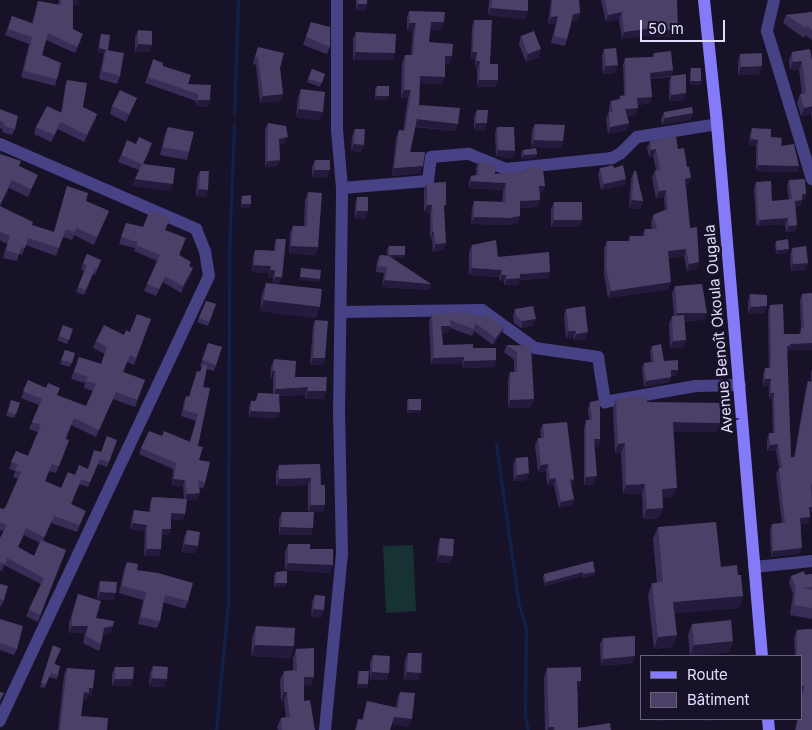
<!DOCTYPE html>
<meta charset="utf-8">
<style>
body{margin:0}
#map{position:relative;width:812px;height:730px;overflow:hidden;background:#181229;font-family:Inter,sans-serif}
div>[style]{position:absolute}
.green>*{inset:0;background:#163233}
.stream>*{height:3px;margin:-1.5px;padding:0 1.5px;transform-origin:1.5px;border-radius:1.5px;background:#11224a}
.street>*{height:12px;margin:-6px;padding:0 6px;transform-origin:6px;border-radius:6px;background:#474185}
.secondary>*{height:12px;margin:-6px;padding:0 6px;transform-origin:6px;border-radius:6px;background:#857af7}
.wall>*{inset:0;background:#382d56}
.shaded-wall>*{inset:0;background:#231a3c}
.building>*{inset:0;background:#4a4068}
span{translate:-50% -50%;white-space:nowrap;text-align:center;line-height:1.15;-webkit-text-stroke:5px #181229;paint-order:stroke}
.street-label{font-size:15px;color:#e3ddfd}
.legend{position:absolute;left:640px;top:655px;width:162px;height:65px;box-sizing:border-box;background:#181229;border:1px solid #69637e;margin:0;padding:6px 9px;list-style:none;font-size:15px;color:#e3ddfd}
.legend li{display:flex;align-items:center;gap:10px;height:25px}
.legend b{width:25px;border:1px solid #69637e}
.scale{position:absolute;left:640px;top:20px;width:85px;height:22px;box-sizing:border-box;border:2px solid #e3ddfd;border-top:0;padding-left:6px;font-size:15px;line-height:18px;white-space:nowrap;color:#e3ddfd;-webkit-text-stroke:4px #181229;paint-order:stroke}
</style>
<div id="map">
<div class="green">
<div style="clip-path:polygon(413px 545px,416px 611px,386px 613px,383px 546px)"></div>
</div>
<div class="stream">
<div style="left:234px;top:116px;width:116px;rotate:-88deg"></div>
<div style="left:496px;top:444px;width:163px;rotate:81.9deg"></div>
<div style="left:519px;top:605px;width:24px;rotate:73deg"></div>
<div style="left:526px;top:628px;width:87px;rotate:90.7deg"></div>
<div style="left:525px;top:715px;width:15px;rotate:79deg"></div>
<div style="left:216px;top:730px;width:129px;rotate:-84.6deg"></div>
<div style="left:228px;top:602px;width:347px;rotate:-89.8deg"></div>
<div style="left:229px;top:255px;width:132px;rotate:-87.8deg"></div>
</div>
<div class="street">
<div style="left:774px;top:0;width:32px;rotate:103deg"></div>
<div style="left:767px;top:31px;width:155px;rotate:73.1deg"></div>
<div style="left:0;top:144px;width:214px;rotate:23.4deg"></div>
<div style="left:196px;top:229px;width:24px;rotate:68deg"></div>
<div style="left:205px;top:251px;width:25px;rotate:81deg"></div>
<div style="left:209px;top:276px;width:492px;rotate:115.2deg"></div>
<div style="left:342px;top:188px;width:86px;rotate:-4.7deg"></div>
<div style="left:428px;top:181px;width:24px;rotate:-83deg"></div>
<div style="left:431px;top:157px;width:38px;rotate:-5deg"></div>
<div style="left:469px;top:154px;width:40px;rotate:22deg"></div>
<div style="left:506px;top:169px;width:107px;rotate:-5.9deg"></div>
<div style="left:612px;top:158px;width:10px;rotate:-29deg"></div>
<div style="left:621px;top:153px;width:23px;rotate:-45deg"></div>
<div style="left:637px;top:137px;width:81px;rotate:-9.2deg"></div>
<div style="left:341px;top:312px;width:141px;rotate:-0.8deg"></div>
<div style="left:482px;top:310px;width:65px;rotate:35.6deg"></div>
<div style="left:535px;top:348px;width:64px;rotate:8.1deg"></div>
<div style="left:598px;top:357px;width:46px;rotate:81.2deg"></div>
<div style="left:605px;top:402px;width:92px;rotate:-10deg"></div>
<div style="left:696px;top:386px;width:44px;rotate:-1.3deg"></div>
<div style="left:754px;top:567px;width:58px;rotate:-5.9deg"></div>
<div style="left:325px;top:730px;width:177px;rotate:-84.5deg"></div>
<div style="left:342px;top:554px;width:141px;rotate:-91.2deg"></div>
<div style="left:339px;top:413px;width:225px;rotate:-89.2deg"></div>
<div style="left:342px;top:188px;width:58px;rotate:-94.9deg"></div>
<div style="left:337px;top:130px;width:130px;rotate:-90deg"></div>
</div>
<div class="secondary">
<div style="left:704px;top:0;width:125px;rotate:84deg"></div>
<div style="left:717px;top:124px;width:534px;rotate:85.17deg"></div>
<div style="left:768px;top:719px;width:11px;rotate:85deg"></div>
</div>
<div class="wall">
<div style="clip-path:polygon(59px 0,79px 0,78px 5px,73px 4px,73px 29px,81px 40px,75px 53px,46px 40px,42px 55px,57px 79px,55px 86px,21px 77px,29px 44px,5px 35px,12px 16px,32px 23px,38px 1px,58px 5px)"></div>
<div style="clip-path:polygon(356px 0,367px 0,367px 4px,364px 11px,356px 11px)"></div>
<div style="clip-path:polygon(489px 0,528px 0,525px 19px,488px 15px)"></div>
<div style="clip-path:polygon(551px 0,579px 0,580px 13px,578px 20px,572px 21px,565px 46px,551px 43px,556px 23px,548px 24px)"></div>
<div style="clip-path:polygon(601px 0,677px 0,675px 37px,642px 36px,622px 39px,619px 19px,606px 22px)"></div>
<div style="clip-path:polygon(409px 11px,442px 30px,430px 30px,429px 42px,452px 56px,449px 64px,445px 64px,445px 77px,442px 84px,420px 83px,419px 105px,455px 131px,415px 127px,410px 152px,421px 173px,392px 176px,396px 138px,399px 130px,403px 131px,408px 98px,401px 98px,402px 63px,405px 55px,411px 55px,413px 31px,407px 31px,407px 18px)"></div>
<div style="clip-path:polygon(812px 12px,812px 40px,805px 35px,804px 38px,783px 23px,786px 15px)"></div>
<div style="clip-path:polygon(474px 20px,490px 64px,498px 80px,495px 87px,477px 87px,477px 68px,475px 68px,475px 59px,471px 59px,472px 27px)"></div>
<div style="clip-path:polygon(311px 22px,330px 47px,327px 54px,303px 45px)"></div>
<div style="clip-path:polygon(138px 30px,149px 52px,135px 52px,135px 38px)"></div>
<div style="clip-path:polygon(356px 32px,395px 53px,392px 60px,353px 60px,353px 39px)"></div>
<div style="clip-path:polygon(101px 34px,120px 76px,117px 84px,99px 79px,104px 53px,98px 52px,100px 38px)"></div>
<div style="clip-path:polygon(521px 36px,539px 57px,526px 62px,519px 44px)"></div>
<div style="clip-path:polygon(258px 47px,280px 68px,283px 94px,280px 101px,260px 103px,256px 65px,253px 64px)"></div>
<div style="clip-path:polygon(604px 49px,618px 65px,615px 73px,603px 74px,602px 56px)"></div>
<div style="clip-path:polygon(792px 52px,812px 60px,812px 121px,811px 114px,801px 116px,797px 102px,800px 94px,802px 94px,799px 69px,790px 70px,789px 60px)"></div>
<div style="clip-path:polygon(654px 53px,673px 70px,671px 76px,684px 100px,669px 101px,669px 82px,671px 77px,650px 79px,652px 97px,650px 103px,638px 105px,638px 108px,636px 115px,627px 116px,629px 123px,626px 130px,608px 134px,606px 119px,609px 112px,609px 107px,611px 101px,619px 99px,620px 96px,624px 96px,623px 65px,625px 58px,652px 57px)"></div>
<div style="clip-path:polygon(740px 54px,762px 66px,759px 74px,738px 75px,738px 62px)"></div>
<div style="clip-path:polygon(151px 66px,163px 66px,210px 100px,208px 107px,196px 106px,196px 101px,145px 83px)"></div>
<div style="clip-path:polygon(691px 68px,701px 81px,700px 85px,690px 85px,690px 72px)"></div>
<div style="clip-path:polygon(312px 69px,325px 74px,320px 87px,307px 82px)"></div>
<div style="clip-path:polygon(67px 80px,83px 107px,97px 114px,95px 121px,84px 142px,58px 129px,51px 142px,34px 134px,36px 127px,61px 112px,65px 87px)"></div>
<div style="clip-path:polygon(377px 86px,387px 100px,375px 99px,375px 90px)"></div>
<div style="clip-path:polygon(301px 89px,320px 120px,296px 117px,298px 97px)"></div>
<div style="clip-path:polygon(137px 98px,126px 122px,110px 114px,112px 106px)"></div>
<div style="clip-path:polygon(0 109px,15px 129px,12px 135px,2px 132px,3px 129px,0 128px)"></div>
<div style="clip-path:polygon(477px 110px,485px 131px,474px 130px,474px 117px)"></div>
<div style="clip-path:polygon(664px 112px,693px 113px,690px 120px,662px 125px,661px 119px)"></div>
<div style="clip-path:polygon(268px 123px,285px 143px,279px 145px,280px 160px,277px 166px,265px 167px,265px 129px)"></div>
<div style="clip-path:polygon(535px 124px,561px 148px,531px 147px,532px 130px)"></div>
<div style="clip-path:polygon(168px 127px,189px 152px,187px 160px,160px 155px,165px 134px)"></div>
<div style="clip-path:polygon(497px 127px,513px 158px,496px 156px,495px 134px)"></div>
<div style="clip-path:polygon(752px 128px,771px 137px,781px 146px,799px 166px,797px 172px,756px 171px,756px 146px,749px 145px,750px 134px)"></div>
<div style="clip-path:polygon(355px 129px,361px 152px,351px 151px,352px 136px)"></div>
<div style="clip-path:polygon(650px 141px,678px 149px,688px 185px,686px 185px,690px 228px,696px 269px,687px 271px,684px 256px,669px 258px,669px 289px,608px 298px,604px 274px,604px 248px,607px 241px,628px 241px,630px 236px,642px 236px,645px 229px,652px 229px,651px 223px,653px 215px,665px 210px,664px 197px,656px 198px,652px 178px,655px 171px,656px 170px,653px 156px,649px 157px,647px 148px)"></div>
<div style="clip-path:polygon(150px 149px,143px 164px,171px 191px,132px 186px,139px 170px,118px 162px,121px 155px)"></div>
<div style="clip-path:polygon(523px 150px,537px 154px,535px 158px,522px 159px,521px 153px)"></div>
<div style="clip-path:polygon(0 154px,19px 166px,35px 182px,28px 197px,9px 188px,0 206px,32px 225px,54px 232px,67px 186px,86px 201px,109px 211px,94px 245px,74px 235px,72px 240px,63px 237px,56px 256px,26px 245px,22px 255px,19px 254px,17px 261px,3px 258px,7px 244px,0 240px)"></div>
<div style="clip-path:polygon(315px 160px,327px 178px,312px 177px,312px 167px)"></div>
<div style="clip-path:polygon(479px 161px,495px 174px,526px 171px,527px 168px,545px 186px,542px 192px,540px 193px,540px 200px,538px 207px,520px 208px,518px 223px,508px 225px,471px 224px,472px 208px,474px 201px,502px 202px,503px 190px,469px 188px,469px 182px,471px 176px,476px 175px,476px 168px)"></div>
<div style="clip-path:polygon(600px 168px,614px 168px,626px 179px,624px 185px,601px 190px,598px 174px)"></div>
<div style="clip-path:polygon(200px 171px,206px 197px,196px 197px,197px 178px)"></div>
<div style="clip-path:polygon(634px 171px,643px 201px,640px 209px,629px 208px,631px 179px)"></div>
<div style="clip-path:polygon(789px 180px,806px 194px,804px 200px,802px 200px,800px 206px,795px 206px,797px 225px,795px 231px,786px 232px,785px 224px,758px 226px,756px 224px,754px 188px,756px 182px,772px 201px,789px 200px,787px 186px)"></div>
<div style="clip-path:polygon(427px 183px,446px 243px,443px 250px,433px 252px,432px 239px,430px 239px,430px 213px,424px 212px,424px 190px)"></div>
<div style="clip-path:polygon(308px 192px,318px 247px,315px 255px,289px 253px,290px 233px,293px 226px,304px 226px,305px 200px)"></div>
<div style="clip-path:polygon(242px 196px,251px 204px,250px 208px,241px 208px,241px 199px)"></div>
<div style="clip-path:polygon(357px 197px,366px 219px,355px 219px,355px 205px)"></div>
<div style="clip-path:polygon(554px 202px,579px 227px,551px 227px,551px 209px)"></div>
<div style="clip-path:polygon(126px 223px,143px 227px,166px 230px,180px 255px,190px 266px,191px 275px,181px 293px,163px 282px,156px 296px,144px 291px,157px 261px,134px 251px,135px 248px,119px 244px)"></div>
<div style="clip-path:polygon(276px 239px,282px 277px,279px 284px,273px 284px,273px 278px,268px 277px,269px 273px,252px 272px,253px 257px,255px 250px,274px 251px,274px 246px)"></div>
<div style="clip-path:polygon(776px 241px,787px 253px,776px 254px,775px 244px)"></div>
<div style="clip-path:polygon(472px 245px,498px 257px,548px 278px,519px 280px,518px 285px,504px 285px,504px 281px,500px 281px,499px 277px,469px 275px,469px 252px)"></div>
<div style="clip-path:polygon(389px 246px,404px 258px,392px 258px,431px 284px,429px 290px,382px 287px,384px 273px,376px 272px,377px 261px,380px 255px,387px 256px,387px 250px)"></div>
<div style="clip-path:polygon(792px 248px,808px 263px,805px 270px,791px 271px,790px 255px)"></div>
<div style="clip-path:polygon(87px 254px,101px 260px,95px 275px,93px 274px,84px 295px,76px 292px,84px 271px,81px 269px)"></div>
<div style="clip-path:polygon(266px 283px,316px 318px,260px 311px,262px 294px)"></div>
<div style="clip-path:polygon(675px 286px,704px 320px,685px 321px,683px 348px,670px 348px,669px 324px,672px 316px,674px 316px,672px 293px)"></div>
<div style="clip-path:polygon(812px 293px,812px 350px,789px 350px,788px 352px,787px 352px,791px 457px,794px 457px,806px 388px,808px 381px,811px 382px,811px 372px,812px 369px,812px 510px,811px 513px,810px 513px,810px 517px,808px 524px,801px 524px,799px 554px,771px 557px,770px 530px,772px 524px,782px 523px,776px 474px,779px 468px,776px 451px,767px 451px,767px 440px,769px 433px,773px 433px,772px 399px,769px 399px,769px 385px,763px 386px,763px 374px,765px 368px,769px 368px,768px 311px,770px 305px,784px 334px,799px 334px,801px 328px,800px 300px,802px 294px)"></div>
<div style="clip-path:polygon(750px 294px,765px 313px,748px 314px,748px 301px)"></div>
<div style="clip-path:polygon(206px 301px,216px 304px,208px 326px,197px 322px)"></div>
<div style="clip-path:polygon(515px 309px,533px 326px,521px 328px,514px 323px,513px 316px)"></div>
<div style="clip-path:polygon(566px 309px,586px 339px,574px 340px,573px 337px,566px 338px,564px 315px)"></div>
<div style="clip-path:polygon(432px 314px,482px 317px,504px 327px,501px 334px,493px 345px,474px 331px,472px 336px,450px 328px,448px 332px,442px 333px,443px 345px,473px 348px,496px 360px,494px 367px,462px 368px,462px 363px,431px 364px,429px 321px)"></div>
<div style="clip-path:polygon(evenodd,151px 319px,134px 365px,127px 362px,123px 372px,145px 380px,135px 407px,113px 399px,96px 437px,71px 425px,66px 439px,69px 440px,56px 473px,49px 471px,45px 481px,61px 488px,75px 475px,87px 469px,101px 452px,117px 440px,107px 467px,98px 464px,88px 487px,79px 484px,71px 504px,83px 518px,77px 532px,51px 523px,43px 541px,66px 550px,38px 622px,26px 616px,41px 584px,4px 565px,2px 571px,0 570px,0 538px,4px 532px,0 530px,0 508px,4px 509px,6px 506px,18px 479px,13px 477px,15px 471px,9px 469px,16px 451px,28px 456px,38px 432px,29px 429px,39px 405px,21px 398px,28px 380px,58px 396px,86px 406px,93px 391px,84px 388px,85px 383px,71px 379px,79px 357px,101px 364px,105px 354px,93px 348px,96px 341px,124px 335px,151px 319px,24px 535px,40px 543px,34px 556px,18px 547px,24px 535px)"></div>
<div style="clip-path:polygon(315px 320px,325px 358px,323px 365px,310px 365px,313px 326px)"></div>
<div style="clip-path:polygon(73px 329px,67px 344px,57px 340px,59px 336px)"></div>
<div style="clip-path:polygon(208px 343px,222px 347px,214px 371px,207px 369px,203px 387px,198px 446px,199px 460px,205px 483px,203px 489px,199px 487px,197px 499px,187px 500px,185px 514px,183px 520px,171px 519px,171px 529px,169px 535px,162px 535px,159px 556px,144px 556px,145px 531px,130px 529px,132px 516px,134px 510px,149px 512px,150px 503px,152px 497px,184px 499px,183px 486px,172px 486px,173px 469px,139px 454px,141px 448px,162px 436px,190px 441px,196px 421px,181px 416px,184px 402px,186px 396px,189px 397px,197px 371px,200px 372px,202px 367px,200px 367px)"></div>
<div style="clip-path:polygon(507px 345px,531px 346px,531px 407px,508px 408px,508px 379px,510px 372px,514px 372px,514px 360px,504px 352px)"></div>
<div style="clip-path:polygon(652px 346px,676px 375px,671px 376px,669px 382px,644px 387px,642px 368px,644px 363px,651px 362px,650px 351px)"></div>
<div style="clip-path:polygon(65px 350px,75px 353px,70px 367px,60px 364px)"></div>
<div style="clip-path:polygon(274px 359px,295px 377px,324px 399px,305px 399px,305px 395px,279px 396px,278px 418px,249px 417px,249px 407px,251px 401px,255px 401px,258px 393px,273px 394px,273px 379px,270px 379px,271px 367px)"></div>
<div style="clip-path:polygon(408px 399px,420px 413px,407px 413px,407px 402px)"></div>
<div style="clip-path:polygon(616px 399px,647px 402px,720px 423px,716px 432px,673px 432px,673px 497px,662px 498px,663px 508px,659px 518px,643px 519px,642px 494px,623px 494px,621px 453px,615px 453px,613px 409px)"></div>
<div style="clip-path:polygon(11px 400px,20px 403px,14px 418px,6px 416px)"></div>
<div style="clip-path:polygon(590px 402px,600px 439px,598px 447px,594px 447px,594px 484px,584px 485px,584px 428px,586px 420px,589px 420px,588px 409px)"></div>
<div style="clip-path:polygon(543px 424px,574px 479px,572px 486px,571px 486px,574px 499px,572px 505px,559px 508px,554px 485px,547px 485px,546px 471px,538px 472px,535px 445px,538px 438px,541px 438px,540px 430px)"></div>
<div style="clip-path:polygon(516px 458px,527px 480px,514px 481px,513px 465px)"></div>
<div style="clip-path:polygon(320px 464px,321px 485px,325px 505px,323px 512px,314px 512px,311px 535px,279px 535px,279px 519px,282px 512px,308px 512px,308px 485px,276px 486px,276px 473px,279px 465px)"></div>
<div style="clip-path:polygon(658px 527px,721px 567px,738px 575px,743px 596px,739px 608px,674px 613px,677px 635px,672px 647px,654px 649px,648px 595px,652px 583px,657px 583px,653px 539px)"></div>
<div style="clip-path:polygon(187px 530px,198px 546px,195px 553px,182px 552px,184px 538px)"></div>
<div style="clip-path:polygon(440px 538px,450px 563px,437px 563px,438px 545px)"></div>
<div style="clip-path:polygon(288px 544px,310px 549px,330px 573px,285px 570px,285px 552px)"></div>
<div style="clip-path:polygon(127px 562px,137px 570px,188px 601px,185px 609px,163px 602px,160px 621px,157px 628px,138px 624px,143px 600px,119px 593px,124px 569px)"></div>
<div style="clip-path:polygon(276px 572px,285px 587px,274px 587px,274px 575px)"></div>
<div style="clip-path:polygon(595px 572px,594px 575px,582px 578px,582px 576px,545px 586px,543px 578px,544px 574px)"></div>
<div style="clip-path:polygon(812px 574px,812px 619px,790px 615px,793px 594px,789px 582px,791px 576px)"></div>
<div style="clip-path:polygon(100px 581px,114px 600px,98px 600px,96px 618px,111px 633px,103px 635px,101px 644px,99px 651px,83px 643px,85px 633px,69px 633px,69px 623px,78px 594px,97px 600px,98px 589px)"></div>
<div style="clip-path:polygon(0 584px,4px 600px,1px 606px,0 606px)"></div>
<div style="clip-path:polygon(315px 595px,321px 618px,311px 617px,312px 602px)"></div>
<div style="clip-path:polygon(0 619px,17px 649px,14px 655px,0 650px)"></div>
<div style="clip-path:polygon(692px 624px,733px 641px,729px 652px,690px 656px,688px 635px)"></div>
<div style="clip-path:polygon(256px 626px,294px 646px,290px 658px,251px 656px,252px 638px)"></div>
<div style="clip-path:polygon(812px 629px,812px 730px,795px 730px,797px 719px,801px 719px,801px 656px,795px 656px,794px 637px,797px 630px)"></div>
<div style="clip-path:polygon(603px 638px,633px 663px,601px 666px,600px 644px)"></div>
<div style="clip-path:polygon(53px 645px,55px 664px,58px 675px,57px 679px,49px 677px,45px 688px,40px 687px)"></div>
<div style="clip-path:polygon(296px 649px,314px 677px,310px 686px,304px 686px,304px 701px,315px 730px,278px 730px,277px 727px,281px 718px,286px 717px,284px 701px,281px 701px,280px 680px,284px 671px,293px 671px,293px 658px)"></div>
<div style="clip-path:polygon(408px 653px,418px 680px,404px 680px,405px 660px)"></div>
<div style="clip-path:polygon(373px 655px,389px 673px,386px 680px,370px 680px,370px 663px)"></div>
<div style="clip-path:polygon(153px 666px,167px 679px,164px 687px,149px 686px,150px 673px)"></div>
<div style="clip-path:polygon(115px 667px,131px 686px,112px 686px,112px 674px)"></div>
<div style="clip-path:polygon(67px 668px,93px 688px,91px 696px,88px 695px,86px 700px,83px 700px,81px 716px,107px 730px,58px 730px,64px 675px)"></div>
<div style="clip-path:polygon(547px 668px,578px 691px,578px 728px,611px 730px,545px 730px,544px 678px)"></div>
<div style="clip-path:polygon(359px 671px,368px 684px,367px 688px,357px 687px,358px 674px)"></div>
<div style="clip-path:polygon(400px 692px,409px 727px,392px 724px,390px 730px,355px 730px,358px 719px,362px 720px,367px 701px,396px 708px,397px 699px)"></div>
</div>
<div class="shaded-wall">
<div style="clip-path:polygon(72px 0,79px 0,78px 5px,71px 4px)"></div>
<div style="clip-path:polygon(358px 4px,367px 4px,364px 11px,356px 11px)"></div>
<div style="clip-path:polygon(491px 8px,528px 11px,525px 19px,488px 15px)"></div>
<div style="clip-path:polygon(622px 12px,619px 19px,606px 22px,608px 15px)"></div>
<div style="clip-path:polygon(580px 13px,578px 20px,571px 21px,573px 14px)"></div>
<div style="clip-path:polygon(558px 16px,556px 23px,548px 24px,551px 17px)"></div>
<div style="clip-path:polygon(431px 22px,444px 22px,442px 30px,429px 30px)"></div>
<div style="clip-path:polygon(410px 23px,416px 23px,413px 31px,407px 31px)"></div>
<div style="clip-path:polygon(645px 29px,678px 30px,675px 37px,642px 36px,622px 39px,624px 32px)"></div>
<div style="clip-path:polygon(138px 44px,152px 45px,149px 52px,135px 52px)"></div>
<div style="clip-path:polygon(99px 48px,106px 50px,104px 53px,98px 52px)"></div>
<div style="clip-path:polygon(541px 49px,539px 57px,526px 62px,528px 54px)"></div>
<div style="clip-path:polygon(356px 52px,395px 53px,392px 60px,353px 60px)"></div>
<div style="clip-path:polygon(473px 52px,477px 52px,475px 59px,471px 59px)"></div>
<div style="clip-path:polygon(445px 56px,452px 56px,449px 64px,443px 64px)"></div>
<div style="clip-path:polygon(477px 61px,480px 61px,477px 68px,475px 68px)"></div>
<div style="clip-path:polygon(802px 61px,799px 69px,790px 70px,793px 62px)"></div>
<div style="clip-path:polygon(618px 65px,615px 73px,603px 74px,606px 66px)"></div>
<div style="clip-path:polygon(762px 66px,759px 74px,738px 75px,741px 67px)"></div>
<div style="clip-path:polygon(673px 70px,671px 76px,647px 79px,650px 73px)"></div>
<div style="clip-path:polygon(420px 76px,445px 77px,442px 84px,417px 83px)"></div>
<div style="clip-path:polygon(479px 80px,498px 80px,495px 87px,477px 87px)"></div>
<div style="clip-path:polygon(691px 81px,701px 81px,700px 85px,690px 85px)"></div>
<div style="clip-path:polygon(404px 90px,411px 90px,408px 98px,401px 98px)"></div>
<div style="clip-path:polygon(686px 93px,684px 100px,669px 101px,671px 95px)"></div>
<div style="clip-path:polygon(283px 94px,280px 101px,260px 103px,263px 96px)"></div>
<div style="clip-path:polygon(376px 96px,389px 96px,387px 100px,375px 99px)"></div>
<div style="clip-path:polygon(652px 97px,650px 103px,635px 105px,637px 98px)"></div>
<div style="clip-path:polygon(198px 100px,210px 100px,208px 107px,196px 106px)"></div>
<div style="clip-path:polygon(812px 106px,812px 110px,811px 114px,801px 116px,804px 108px)"></div>
<div style="clip-path:polygon(638px 108px,636px 115px,623px 116px,625px 109px)"></div>
<div style="clip-path:polygon(299px 109px,323px 112px,320px 120px,296px 117px)"></div>
<div style="clip-path:polygon(693px 113px,690px 120px,662px 125px,665px 118px)"></div>
<div style="clip-path:polygon(97px 114px,95px 121px,84px 142px,87px 135px)"></div>
<div style="clip-path:polygon(417px 119px,458px 124px,455px 131px,414px 126px)"></div>
<div style="clip-path:polygon(476px 123px,487px 123px,485px 131px,474px 130px)"></div>
<div style="clip-path:polygon(629px 123px,626px 130px,608px 134px,610px 127px)"></div>
<div style="clip-path:polygon(288px 137px,285px 143px,276px 145px,279px 139px)"></div>
<div style="clip-path:polygon(751px 139px,758px 140px,756px 146px,749px 145px)"></div>
<div style="clip-path:polygon(534px 140px,563px 141px,561px 148px,531px 147px)"></div>
<div style="clip-path:polygon(354px 144px,364px 145px,361px 152px,351px 151px)"></div>
<div style="clip-path:polygon(656px 149px,653px 156px,649px 157px,651px 150px)"></div>
<div style="clip-path:polygon(498px 150px,515px 151px,513px 158px,496px 156px)"></div>
<div style="clip-path:polygon(537px 154px,535px 158px,522px 159px,524px 155px)"></div>
<div style="clip-path:polygon(280px 160px,277px 166px,265px 167px,267px 161px)"></div>
<div style="clip-path:polygon(758px 165px,799px 166px,797px 172px,756px 171px)"></div>
<div style="clip-path:polygon(423px 166px,421px 173px,392px 176px,394px 168px)"></div>
<div style="clip-path:polygon(314px 170px,330px 170px,327px 178px,312px 177px)"></div>
<div style="clip-path:polygon(38px 175px,35px 182px,28px 197px,31px 189px)"></div>
<div style="clip-path:polygon(691px 178px,688px 185px,682px 186px,685px 179px)"></div>
<div style="clip-path:polygon(135px 179px,173px 184px,171px 191px,132px 186px)"></div>
<div style="clip-path:polygon(626px 179px,624px 185px,601px 190px,604px 184px)"></div>
<div style="clip-path:polygon(12px 180px,9px 188px,0 207px,0 205px)"></div>
<div style="clip-path:polygon(471px 181px,506px 183px,503px 190px,469px 188px)"></div>
<div style="clip-path:polygon(539px 186px,545px 186px,542px 192px,537px 193px)"></div>
<div style="clip-path:polygon(199px 189px,208px 190px,206px 197px,196px 197px)"></div>
<div style="clip-path:polygon(666px 190px,664px 197px,656px 198px,659px 191px)"></div>
<div style="clip-path:polygon(802px 194px,806px 194px,804px 200px,802px 200px,800px 206px,793px 207px,795px 201px)"></div>
<div style="clip-path:polygon(540px 200px,538px 207px,518px 208px,520px 201px)"></div>
<div style="clip-path:polygon(632px 200px,643px 201px,640px 209px,629px 208px)"></div>
<div style="clip-path:polygon(242px 204px,251px 204px,250px 208px,241px 208px)"></div>
<div style="clip-path:polygon(427px 205px,432px 205px,430px 213px,424px 212px)"></div>
<div style="clip-path:polygon(109px 211px,106px 218px,94px 245px,97px 237px)"></div>
<div style="clip-path:polygon(357px 211px,368px 211px,366px 219px,355px 219px)"></div>
<div style="clip-path:polygon(520px 216px,518px 223px,508px 225px,471px 224px,474px 217px)"></div>
<div style="clip-path:polygon(788px 218px,785px 224px,758px 226px,760px 220px)"></div>
<div style="clip-path:polygon(554px 220px,582px 220px,579px 227px,551px 227px)"></div>
<div style="clip-path:polygon(797px 225px,795px 231px,786px 232px,789px 226px)"></div>
<div style="clip-path:polygon(433px 232px,434px 232px,432px 239px,430px 239px)"></div>
<div style="clip-path:polygon(446px 243px,443px 250px,433px 252px,436px 244px)"></div>
<div style="clip-path:polygon(291px 246px,318px 247px,315px 255px,289px 253px)"></div>
<div style="clip-path:polygon(686px 249px,684px 256px,666px 258px,668px 251px)"></div>
<div style="clip-path:polygon(789px 249px,787px 253px,776px 254px,777px 250px)"></div>
<div style="clip-path:polygon(389px 255px,405px 255px,404px 258px,387px 258px)"></div>
<div style="clip-path:polygon(699px 262px,696px 269px,687px 271px,689px 264px)"></div>
<div style="clip-path:polygon(808px 263px,805px 270px,791px 271px,793px 264px)"></div>
<div style="clip-path:polygon(254px 265px,271px 266px,269px 273px,252px 272px)"></div>
<div style="clip-path:polygon(193px 268px,191px 275px,181px 293px,183px 286px)"></div>
<div style="clip-path:polygon(472px 268px,502px 270px,499px 277px,469px 275px)"></div>
<div style="clip-path:polygon(271px 270px,275px 270px,273px 278px,268px 277px)"></div>
<div style="clip-path:polygon(550px 272px,548px 278px,519px 280px,518px 285px,504px 285px,507px 279px,520px 274px)"></div>
<div style="clip-path:polygon(502px 275px,506px 275px,504px 281px,500px 281px)"></div>
<div style="clip-path:polygon(275px 277px,282px 277px,279px 284px,273px 284px)"></div>
<div style="clip-path:polygon(300px 277px,320px 279px,318px 282px,298px 280px)"></div>
<div style="clip-path:polygon(385px 280px,431px 284px,429px 290px,382px 287px)"></div>
<div style="clip-path:polygon(671px 282px,669px 289px,608px 298px,611px 291px)"></div>
<div style="clip-path:polygon(264px 300px,320px 307px,316px 318px,260px 311px)"></div>
<div style="clip-path:polygon(767px 306px,765px 313px,748px 314px,751px 307px)"></div>
<div style="clip-path:polygon(677px 313px,707px 313px,704px 320px,674px 321px)"></div>
<div style="clip-path:polygon(536px 319px,533px 326px,521px 328px,523px 321px)"></div>
<div style="clip-path:polygon(441px 326px,451px 326px,448px 332px,439px 333px)"></div>
<div style="clip-path:polygon(504px 327px,501px 334px,493px 345px,496px 338px)"></div>
<div style="clip-path:polygon(569px 331px,576px 331px,573px 337px,566px 338px)"></div>
<div style="clip-path:polygon(588px 332px,586px 339px,574px 340px,576px 334px)"></div>
<div style="clip-path:polygon(686px 340px,683px 348px,670px 348px,673px 341px)"></div>
<div style="clip-path:polygon(812px 343px,812px 350px,789px 350px,788px 352px,784px 352px,787px 346px,790px 344px)"></div>
<div style="clip-path:polygon(464px 357px,462px 363px,431px 364px,434px 358px)"></div>
<div style="clip-path:polygon(313px 358px,325px 358px,323px 365px,310px 365px)"></div>
<div style="clip-path:polygon(496px 360px,494px 367px,462px 368px,464px 361px)"></div>
<div style="clip-path:polygon(671px 370px,678px 370px,676px 375px,669px 376px)"></div>
<div style="clip-path:polygon(273px 371px,275px 371px,273px 379px,270px 379px)"></div>
<div style="clip-path:polygon(671px 377px,669px 382px,644px 387px,646px 381px)"></div>
<div style="clip-path:polygon(765px 379px,771px 379px,769px 385px,763px 386px)"></div>
<div style="clip-path:polygon(308px 387px,305px 395px,274px 396px,276px 389px)"></div>
<div style="clip-path:polygon(308px 391px,326px 391px,324px 399px,305px 399px)"></div>
<div style="clip-path:polygon(771px 393px,774px 393px,772px 399px,769px 399px)"></div>
<div style="clip-path:polygon(534px 399px,531px 407px,508px 408px,510px 400px)"></div>
<div style="clip-path:polygon(409px 410px,421px 410px,420px 413px,407px 413px)"></div>
<div style="clip-path:polygon(251px 411px,280px 412px,278px 418px,249px 417px)"></div>
<div style="clip-path:polygon(673px 422px,720px 423px,716px 432px,669px 432px)"></div>
<div style="clip-path:polygon(594px 439px,600px 439px,598px 447px,591px 447px)"></div>
<div style="clip-path:polygon(625px 443px,621px 453px,615px 453px,618px 444px)"></div>
<div style="clip-path:polygon(778px 444px,776px 451px,767px 451px,770px 445px)"></div>
<div style="clip-path:polygon(548px 464px,546px 471px,538px 472px,541px 465px)"></div>
<div style="clip-path:polygon(529px 473px,527px 480px,514px 481px,517px 475px)"></div>
<div style="clip-path:polygon(597px 476px,594px 484px,584px 485px,586px 477px)"></div>
<div style="clip-path:polygon(311px 478px,308px 485px,276px 486px,279px 479px)"></div>
<div style="clip-path:polygon(556px 478px,554px 485px,547px 485px,550px 479px)"></div>
<div style="clip-path:polygon(174px 479px,185px 480px,183px 486px,172px 486px)"></div>
<div style="clip-path:polygon(574px 479px,572px 486px,567px 486px,570px 480px)"></div>
<div style="clip-path:polygon(645px 484px,642px 494px,623px 494px,626px 485px)"></div>
<div style="clip-path:polygon(677px 488px,673px 497px,658px 498px,662px 489px)"></div>
<div style="clip-path:polygon(200px 493px,197px 499px,185px 500px,187px 494px)"></div>
<div style="clip-path:polygon(574px 499px,572px 505px,559px 508px,561px 502px)"></div>
<div style="clip-path:polygon(311px 505px,325px 505px,323px 512px,308px 512px)"></div>
<div style="clip-path:polygon(809px 507px,812px 507px,811px 513px,807px 513px)"></div>
<div style="clip-path:polygon(663px 508px,659px 518px,643px 519px,647px 509px)"></div>
<div style="clip-path:polygon(171px 513px,185px 514px,183px 520px,169px 519px)"></div>
<div style="clip-path:polygon(810px 517px,808px 524px,798px 524px,800px 518px)"></div>
<div style="clip-path:polygon(133px 523px,147px 525px,145px 531px,130px 529px)"></div>
<div style="clip-path:polygon(281px 527px,313px 528px,311px 535px,279px 535px)"></div>
<div style="clip-path:polygon(162px 529px,171px 529px,169px 535px,159px 535px)"></div>
<div style="clip-path:polygon(185px 544px,198px 546px,195px 553px,182px 552px)"></div>
<div style="clip-path:polygon(802px 548px,799px 554px,771px 557px,773px 551px)"></div>
<div style="clip-path:polygon(147px 549px,161px 549px,159px 556px,144px 556px)"></div>
<div style="clip-path:polygon(439px 555px,453px 556px,450px 563px,437px 563px)"></div>
<div style="clip-path:polygon(288px 563px,333px 565px,330px 573px,285px 570px)"></div>
<div style="clip-path:polygon(583px 572px,582px 576px,545px 586px,546px 582px)"></div>
<div style="clip-path:polygon(595px 572px,594px 575px,582px 578px,583px 574px)"></div>
<div style="clip-path:polygon(276px 583px,287px 583px,285px 587px,274px 587px)"></div>
<div style="clip-path:polygon(100px 592px,116px 593px,114px 600px,97px 600px)"></div>
<div style="clip-path:polygon(743px 596px,739px 608px,668px 614px,673px 602px)"></div>
<div style="clip-path:polygon(314px 609px,324px 610px,321px 618px,311px 617px)"></div>
<div style="clip-path:polygon(72px 626px,88px 626px,85px 633px,69px 633px)"></div>
<div style="clip-path:polygon(113px 626px,111px 633px,102px 635px,104px 628px)"></div>
<div style="clip-path:polygon(677px 635px,672px 647px,654px 649px,658px 637px)"></div>
<div style="clip-path:polygon(733px 641px,729px 652px,690px 656px,694px 645px)"></div>
<div style="clip-path:polygon(255px 645px,294px 646px,290px 658px,251px 656px)"></div>
<div style="clip-path:polygon(635px 656px,633px 663px,601px 666px,603px 659px)"></div>
<div style="clip-path:polygon(372px 672px,389px 673px,386px 680px,370px 680px)"></div>
<div style="clip-path:polygon(407px 672px,421px 673px,418px 680px,404px 680px)"></div>
<div style="clip-path:polygon(304px 677px,314px 677px,310px 686px,300px 686px)"></div>
<div style="clip-path:polygon(152px 678px,167px 679px,164px 687px,149px 686px)"></div>
<div style="clip-path:polygon(115px 679px,133px 679px,131px 686px,112px 686px)"></div>
<div style="clip-path:polygon(577px 681px,581px 681px,578px 691px,573px 691px)"></div>
<div style="clip-path:polygon(358px 684px,368px 684px,367px 688px,357px 687px)"></div>
<div style="clip-path:polygon(801px 686px,804px 686px,801px 693px)"></div>
<div style="clip-path:polygon(89px 688px,93px 688px,91px 696px,88px 695px,86px 700px,81px 700px,84px 692px)"></div>
<div style="clip-path:polygon(284px 692px,287px 692px,284px 701px,281px 701px)"></div>
<div style="clip-path:polygon(394px 717px,412px 719px,409px 727px,391px 724px)"></div>
<div style="clip-path:polygon(656px 719px,676px 719px,675px 720px,655px 721px)"></div>
<div style="clip-path:polygon(701px 719px,730px 719px,729px 720px,700px 721px)"></div>
<div style="clip-path:polygon(549px 727px,554px 727px,553px 730px,548px 730px)"></div>
</div>
<div class="building">
<div style="clip-path:polygon(61px 0,73px 0,73px 29px,83px 34px,77px 47px,48px 33px,42px 55px,61px 63px,57px 79px,24px 71px,32px 37px,8px 29px,12px 16px,33px 24px,38px 1px,61px 5px)"></div>
<div style="clip-path:polygon(358px 0,367px 0,367px 4px,358px 4px)"></div>
<div style="clip-path:polygon(492px 0,528px 0,528px 11px,491px 8px)"></div>
<div style="clip-path:polygon(552px 0,579px 0,580px 13px,573px 14px,567px 39px,554px 36px,558px 16px,551px 17px)"></div>
<div style="clip-path:polygon(605px 0,677px 0,678px 30px,645px 29px,624px 32px,622px 12px,608px 15px)"></div>
<div style="clip-path:polygon(409px 11px,445px 12px,444px 22px,431px 22px,429px 42px,453px 44px,452px 56px,445px 56px,445px 77px,420px 76px,419px 105px,460px 108px,458px 124px,417px 119px,410px 152px,425px 152px,423px 166px,394px 168px,399px 130px,405px 131px,411px 90px,404px 90px,405px 55px,413px 55px,416px 23px,410px 23px)"></div>
<div style="clip-path:polygon(812px 12px,812px 30px,806px 25px,807px 29px,786px 15px)"></div>
<div style="clip-path:polygon(474px 20px,492px 20px,490px 64px,498px 64px,498px 80px,479px 80px,480px 61px,477px 61px,477px 52px,473px 52px)"></div>
<div style="clip-path:polygon(311px 22px,330px 27px,330px 47px,306px 37px)"></div>
<div style="clip-path:polygon(138px 30px,152px 31px,152px 45px,138px 44px)"></div>
<div style="clip-path:polygon(534px 31px,541px 49px,528px 54px,521px 36px)"></div>
<div style="clip-path:polygon(356px 32px,396px 34px,395px 53px,356px 52px)"></div>
<div style="clip-path:polygon(101px 34px,110px 35px,108px 50px,99px 48px)"></div>
<div style="clip-path:polygon(258px 47px,284px 53px,280px 68px,283px 94px,263px 96px,258px 57px,255px 57px)"></div>
<div style="clip-path:polygon(616px 48px,618px 65px,606px 66px,604px 49px)"></div>
<div style="clip-path:polygon(810px 49px,812px 60px,812px 106px,804px 108px,800px 94px,806px 93px,802px 61px,793px 62px,792px 52px)"></div>
<div style="clip-path:polygon(106px 50px,124px 53px,120px 76px,102px 71px)"></div>
<div style="clip-path:polygon(671px 51px,673px 70px,650px 73px,652px 97px,637px 98px,638px 108px,625px 109px,629px 123px,610px 127px,609px 112px,613px 112px,611px 101px,621px 99px,620px 96px,626px 95px,625px 58px,654px 57px,654px 53px)"></div>
<div style="clip-path:polygon(762px 53px,762px 66px,741px 67px,740px 54px)"></div>
<div style="clip-path:polygon(153px 59px,163px 63px,163px 66px,191px 75px,188px 84px,211px 85px,210px 100px,198px 100px,198px 94px,148px 77px)"></div>
<div style="clip-path:polygon(691px 68px,701px 68px,701px 81px,691px 81px)"></div>
<div style="clip-path:polygon(312px 69px,325px 74px,322px 83px,308px 79px)"></div>
<div style="clip-path:polygon(686px 74px,686px 93px,671px 95px,671px 76px)"></div>
<div style="clip-path:polygon(67px 80px,87px 83px,83px 107px,97px 114px,87px 135px,60px 122px,54px 135px,36px 127px,47px 106px,62px 113px)"></div>
<div style="clip-path:polygon(377px 86px,389px 86px,389px 96px,376px 96px)"></div>
<div style="clip-path:polygon(301px 89px,325px 92px,323px 112px,299px 109px)"></div>
<div style="clip-path:polygon(120px 90px,137px 98px,129px 114px,112px 106px)"></div>
<div style="clip-path:polygon(692px 107px,693px 113px,665px 118px,664px 112px)"></div>
<div style="clip-path:polygon(0 109px,18px 116px,15px 129px,4px 126px,5px 123px,0 121px)"></div>
<div style="clip-path:polygon(477px 110px,488px 110px,487px 123px,476px 123px)"></div>
<div style="clip-path:polygon(268px 123px,286px 126px,288px 137px,279px 139px,280px 160px,267px 161px)"></div>
<div style="clip-path:polygon(535px 124px,565px 125px,563px 141px,534px 140px)"></div>
<div style="clip-path:polygon(168px 127px,194px 132px,189px 152px,163px 147px)"></div>
<div style="clip-path:polygon(497px 127px,514px 127px,515px 151px,498px 150px)"></div>
<div style="clip-path:polygon(752px 128px,771px 129px,771px 137px,782px 138px,781px 146px,794px 144px,799px 166px,758px 165px,758px 140px,751px 139px)"></div>
<div style="clip-path:polygon(355px 129px,365px 129px,364px 145px,354px 144px)"></div>
<div style="clip-path:polygon(676px 136px,678px 149px,684px 148px,687px 167px,689px 167px,691px 178px,685px 179px,690px 228px,697px 227px,699px 262px,689px 264px,686px 249px,668px 251px,671px 282px,611px 291px,606px 267px,607px 241px,630px 241px,630px 236px,645px 236px,645px 229px,657px 229px,653px 215px,668px 209px,666px 190px,659px 191px,655px 171px,660px 170px,656px 149px,651px 150px,650px 141px)"></div>
<div style="clip-path:polygon(139px 137px,152px 143px,143px 164px,175px 168px,173px 184px,135px 179px,142px 164px,121px 155px,127px 140px,136px 144px)"></div>
<div style="clip-path:polygon(536px 148px,537px 154px,524px 155px,523px 150px)"></div>
<div style="clip-path:polygon(0 154px,21px 161px,19px 166px,38px 175px,31px 189px,12px 180px,0 205px)"></div>
<div style="clip-path:polygon(315px 160px,330px 160px,330px 170px,314px 170px)"></div>
<div style="clip-path:polygon(479px 161px,496px 166px,495px 174px,527px 171px,527px 168px,540px 167px,540px 170px,543px 169px,545px 186px,539px 186px,540px 200px,520px 201px,520px 216px,510px 218px,474px 217px,474px 201px,505px 202px,506px 183px,471px 181px,471px 176px,478px 175px)"></div>
<div style="clip-path:polygon(613px 165px,614px 168px,623px 165px,626px 179px,604px 184px,600px 168px)"></div>
<div style="clip-path:polygon(200px 171px,209px 171px,208px 190px,199px 189px)"></div>
<div style="clip-path:polygon(634px 171px,636px 171px,643px 201px,632px 200px)"></div>
<div style="clip-path:polygon(805px 179px,806px 194px,802px 194px,802px 200px,795px 201px,797px 225px,789px 226px,788px 218px,760px 220px,758px 218px,756px 182px,771px 181px,772px 201px,792px 199px,789px 180px)"></div>
<div style="clip-path:polygon(446px 182px,446px 205px,444px 205px,446px 243px,436px 244px,434px 232px,433px 232px,432px 205px,427px 205px,427px 183px)"></div>
<div style="clip-path:polygon(67px 186px,88px 193px,86px 201px,109px 211px,97px 237px,76px 228px,75px 232px,66px 229px,59px 248px,28px 238px,25px 248px,21px 247px,19px 254px,6px 250px,10px 236px,0 232px,0 206px,33px 222px,32px 225px,54px 232px)"></div>
<div style="clip-path:polygon(308px 192px,322px 193px,318px 247px,291px 246px,293px 226px,307px 226px)"></div>
<div style="clip-path:polygon(251px 195px,251px 204px,242px 204px,242px 196px)"></div>
<div style="clip-path:polygon(357px 197px,368px 197px,368px 211px,357px 211px)"></div>
<div style="clip-path:polygon(554px 202px,582px 202px,582px 220px,554px 220px)"></div>
<div style="clip-path:polygon(150px 210px,170px 219px,165px 230px,186px 238px,179px 255px,191px 262px,189px 266px,193px 268px,183px 286px,165px 276px,159px 289px,147px 284px,160px 255px,136px 245px,138px 242px,121px 237px,126px 223px,143px 227px)"></div>
<div style="clip-path:polygon(276px 239px,286px 239px,282px 277px,275px 277px,275px 270px,271px 270px,271px 266px,254px 265px,255px 250px,276px 251px)"></div>
<div style="clip-path:polygon(788px 239px,789px 249px,777px 250px,776px 241px)"></div>
<div style="clip-path:polygon(496px 240px,498px 257px,549px 252px,550px 272px,520px 274px,520px 278px,507px 279px,506px 275px,502px 275px,502px 270px,472px 268px,472px 245px)"></div>
<div style="clip-path:polygon(389px 246px,405px 246px,405px 255px,389px 255px)"></div>
<div style="clip-path:polygon(806px 246px,808px 263px,793px 264px,792px 248px)"></div>
<div style="clip-path:polygon(87px 254px,101px 260px,97px 269px,95px 268px,86px 290px,78px 287px,87px 265px,83px 263px)"></div>
<div style="clip-path:polygon(380px 255px,389px 256px,431px 284px,385px 280px,387px 267px,378px 266px)"></div>
<div style="clip-path:polygon(301px 268px,321px 270px,320px 279px,300px 277px)"></div>
<div style="clip-path:polygon(266px 283px,322px 289px,320px 307px,264px 300px)"></div>
<div style="clip-path:polygon(702px 284px,707px 313px,677px 313px,675px 286px)"></div>
<div style="clip-path:polygon(812px 293px,812px 343px,790px 344px,790px 346px,787px 346px,791px 457px,795px 457px,808px 381px,812px 382px,812px 484px,811px 484px,812px 507px,809px 507px,810px 517px,800px 518px,802px 548px,773px 551px,772px 524px,785px 523px,779px 468px,782px 468px,778px 444px,770px 445px,769px 433px,775px 433px,774px 393px,771px 393px,771px 379px,765px 379px,765px 368px,771px 368px,770px 305px,783px 304px,784px 334px,802px 334px,801px 328px,804px 328px,802px 294px)"></div>
<div style="clip-path:polygon(750px 294px,767px 295px,767px 306px,751px 307px)"></div>
<div style="clip-path:polygon(206px 301px,216px 304px,209px 322px,199px 318px)"></div>
<div style="clip-path:polygon(533px 306px,536px 319px,523px 321px,516px 316px,515px 309px)"></div>
<div style="clip-path:polygon(585px 306px,588px 332px,576px 334px,576px 331px,569px 331px,566px 309px)"></div>
<div style="clip-path:polygon(466px 312px,482px 317px,485px 314px,504px 327px,496px 338px,475px 323px,474px 329px,450px 320px,451px 326px,441px 326px,443px 345px,473px 344px,473px 348px,496px 348px,496px 360px,464px 361px,464px 357px,434px 358px,432px 314px)"></div>
<div style="clip-path:polygon(137px 314px,151px 319px,136px 358px,130px 355px,123px 372px,145px 380px,137px 400px,116px 392px,99px 430px,74px 418px,65px 439px,69px 440px,59px 466px,52px 464px,45px 481px,61px 488px,68px 472px,82px 478px,71px 504px,86px 511px,79px 525px,54px 516px,44px 537px,26px 528px,18px 547px,34px 556px,41px 540px,66px 550px,40px 615px,29px 609px,44px 578px,7px 558px,5px 564px,0 562px,0 538px,7px 525px,0 522px,0 508px,4px 509px,6px 506px,21px 472px,15px 470px,18px 464px,11px 462px,16px 451px,28px 456px,41px 425px,32px 422px,42px 399px,23px 391px,28px 380px,46px 388px,48px 383px,60px 388px,57px 395px,86px 406px,96px 384px,86px 381px,88px 377px,74px 372px,79px 357px,101px 364px,107px 347px,96px 341px,104px 325px,124px 335px,126px 330px,130px 332px)"></div>
<div style="clip-path:polygon(684px 315px,686px 340px,673px 341px,672px 316px)"></div>
<div style="clip-path:polygon(315px 320px,328px 321px,325px 358px,313px 358px)"></div>
<div style="clip-path:polygon(63px 325px,73px 329px,69px 340px,59px 336px)"></div>
<div style="clip-path:polygon(208px 343px,222px 347px,216px 365px,202px 360px)"></div>
<div style="clip-path:polygon(661px 344px,664px 361px,678px 360px,678px 370px,671px 370px,671px 377px,646px 381px,644px 363px,654px 362px,652px 346px)"></div>
<div style="clip-path:polygon(507px 345px,531px 346px,534px 399px,510px 400px,510px 372px,517px 372px,517px 352px)"></div>
<div style="clip-path:polygon(65px 350px,75px 353px,72px 363px,61px 360px)"></div>
<div style="clip-path:polygon(274px 359px,296px 361px,295px 377px,327px 377px,326px 391px,308px 391px,308px 387px,276px 389px,275px 371px,273px 371px)"></div>
<div style="clip-path:polygon(203px 364px,207px 366px,203px 387px,210px 388px,198px 446px,203px 447px,199px 460px,210px 462px,205px 483px,198px 480px,200px 493px,187px 494px,185px 480px,174px 479px,176px 463px,141px 448px,149px 431px,162px 436px,164px 431px,190px 442px,198px 414px,184px 410px,186px 396px,189px 397px,197px 371px,200px 372px)"></div>
<div style="clip-path:polygon(258px 393px,279px 394px,280px 412px,251px 411px,251px 401px,257px 401px)"></div>
<div style="clip-path:polygon(647px 395px,647px 402px,720px 403px,720px 423px,673px 422px,677px 488px,662px 489px,663px 508px,647px 509px,645px 484px,626px 485px,625px 443px,618px 444px,616px 399px)"></div>
<div style="clip-path:polygon(408px 399px,421px 399px,421px 410px,409px 410px)"></div>
<div style="clip-path:polygon(11px 400px,20px 403px,16px 414px,8px 412px)"></div>
<div style="clip-path:polygon(600px 400px,600px 439px,594px 439px,597px 476px,586px 477px,586px 420px,592px 420px,590px 402px)"></div>
<div style="clip-path:polygon(567px 422px,574px 479px,570px 480px,574px 499px,561px 502px,556px 478px,550px 479px,548px 464px,541px 465px,538px 438px,544px 438px,543px 424px)"></div>
<div style="clip-path:polygon(107px 436px,117px 440px,109px 462px,100px 459px,90px 482px,81px 479px,82px 478px,75px 475px,79px 465px,88px 469px,94px 450px,101px 452px)"></div>
<div style="clip-path:polygon(528px 457px,529px 473px,517px 475px,516px 458px)"></div>
<div style="clip-path:polygon(320px 464px,321px 485px,325px 485px,325px 505px,311px 505px,311px 478px,279px 479px,279px 465px)"></div>
<div style="clip-path:polygon(152px 497px,187px 499px,185px 514px,171px 513px,171px 529px,162px 529px,161px 549px,147px 549px,147px 525px,133px 523px,134px 510px,150px 512px)"></div>
<div style="clip-path:polygon(282px 512px,314px 512px,313px 528px,281px 527px)"></div>
<div style="clip-path:polygon(716px 522px,721px 567px,737px 565px,738px 575px,741px 575px,743px 596px,673px 602px,677px 635px,658px 637px,652px 583px,663px 582px,658px 527px)"></div>
<div style="clip-path:polygon(187px 530px,200px 532px,198px 546px,185px 544px)"></div>
<div style="clip-path:polygon(440px 538px,454px 539px,453px 556px,439px 555px)"></div>
<div style="clip-path:polygon(288px 544px,310px 544px,310px 549px,333px 549px,333px 565px,288px 563px)"></div>
<div style="clip-path:polygon(593px 561px,595px 572px,583px 574px,583px 572px,546px 582px,544px 574px)"></div>
<div style="clip-path:polygon(127px 562px,138px 564px,137px 570px,158px 573px,193px 583px,188px 601px,165px 595px,160px 621px,141px 617px,146px 592px,122px 586px)"></div>
<div style="clip-path:polygon(287px 571px,287px 583px,276px 583px,276px 572px)"></div>
<div style="clip-path:polygon(804px 571px,805px 575px,812px 574px,812px 587px,803px 588px,796px 586px,796px 588px,791px 576px)"></div>
<div style="clip-path:polygon(100px 581px,117px 582px,116px 593px,100px 592px)"></div>
<div style="clip-path:polygon(0 584px,8px 586px,4px 600px,0 599px)"></div>
<div style="clip-path:polygon(796px 586px,812px 590px,812px 608px,794px 605px)"></div>
<div style="clip-path:polygon(78px 594px,101px 601px,96px 618px,114px 621px,113px 626px,104px 628px,101px 644px,86px 636px,88px 626px,72px 626px,72px 616px)"></div>
<div style="clip-path:polygon(315px 595px,325px 596px,324px 610px,314px 609px)"></div>
<div style="clip-path:polygon(0 619px,23px 626px,17px 649px,0 643px)"></div>
<div style="clip-path:polygon(731px 620px,733px 641px,694px 645px,692px 624px)"></div>
<div style="clip-path:polygon(256px 626px,295px 628px,294px 646px,255px 645px)"></div>
<div style="clip-path:polygon(812px 629px,812px 730px,796px 730px,798px 719px,801px 719px,801px 703px,804px 686px,801px 686px,801px 656px,797px 656px,797px 630px)"></div>
<div style="clip-path:polygon(635px 636px,635px 656px,603px 659px,603px 638px)"></div>
<div style="clip-path:polygon(53px 645px,61px 649px,54px 664px,60px 666px,58px 675px,51px 673px,46px 684px,41px 683px)"></div>
<div style="clip-path:polygon(314px 648px,314px 677px,304px 677px,304px 701px,310px 700px,315px 730px,282px 730px,281px 718px,290px 717px,287px 692px,284px 692px,284px 671px,297px 670px,296px 649px)"></div>
<div style="clip-path:polygon(408px 653px,422px 653px,421px 673px,407px 672px)"></div>
<div style="clip-path:polygon(373px 655px,390px 656px,389px 673px,372px 672px)"></div>
<div style="clip-path:polygon(153px 666px,168px 667px,167px 679px,152px 678px)"></div>
<div style="clip-path:polygon(115px 667px,134px 667px,133px 679px,115px 679px)"></div>
<div style="clip-path:polygon(581px 667px,581px 681px,577px 681px,578px 728px,610px 723px,611px 730px,555px 730px,554px 727px,549px 727px,547px 668px)"></div>
<div style="clip-path:polygon(67px 668px,95px 670px,93px 688px,89px 688px,89px 693px,84px 692px,81px 716px,108px 718px,107px 730px,60px 730px)"></div>
<div style="clip-path:polygon(359px 671px,369px 671px,368px 684px,358px 684px)"></div>
<div style="clip-path:polygon(0 692px,4px 693px,0 701px)"></div>
<div style="clip-path:polygon(400px 692px,415px 693px,412px 719px,394px 717px,390px 730px,356px 730px,358px 719px,363px 720px,367px 701px,398px 708px)"></div>
</div>
<div class="street-label">
<span style="left:718px;top:329px;rotate:-95deg">Avenue Benoît Okoula Ougala</span>
</div>
<ul class="legend">
<li><b style="height:6px;background:#857af7"></b>Route</li>
<li><b style="height:14px;background:#4a4068"></b>Bâtiment</li>
</ul>
<div class="scale">50 m</div>
</div>
